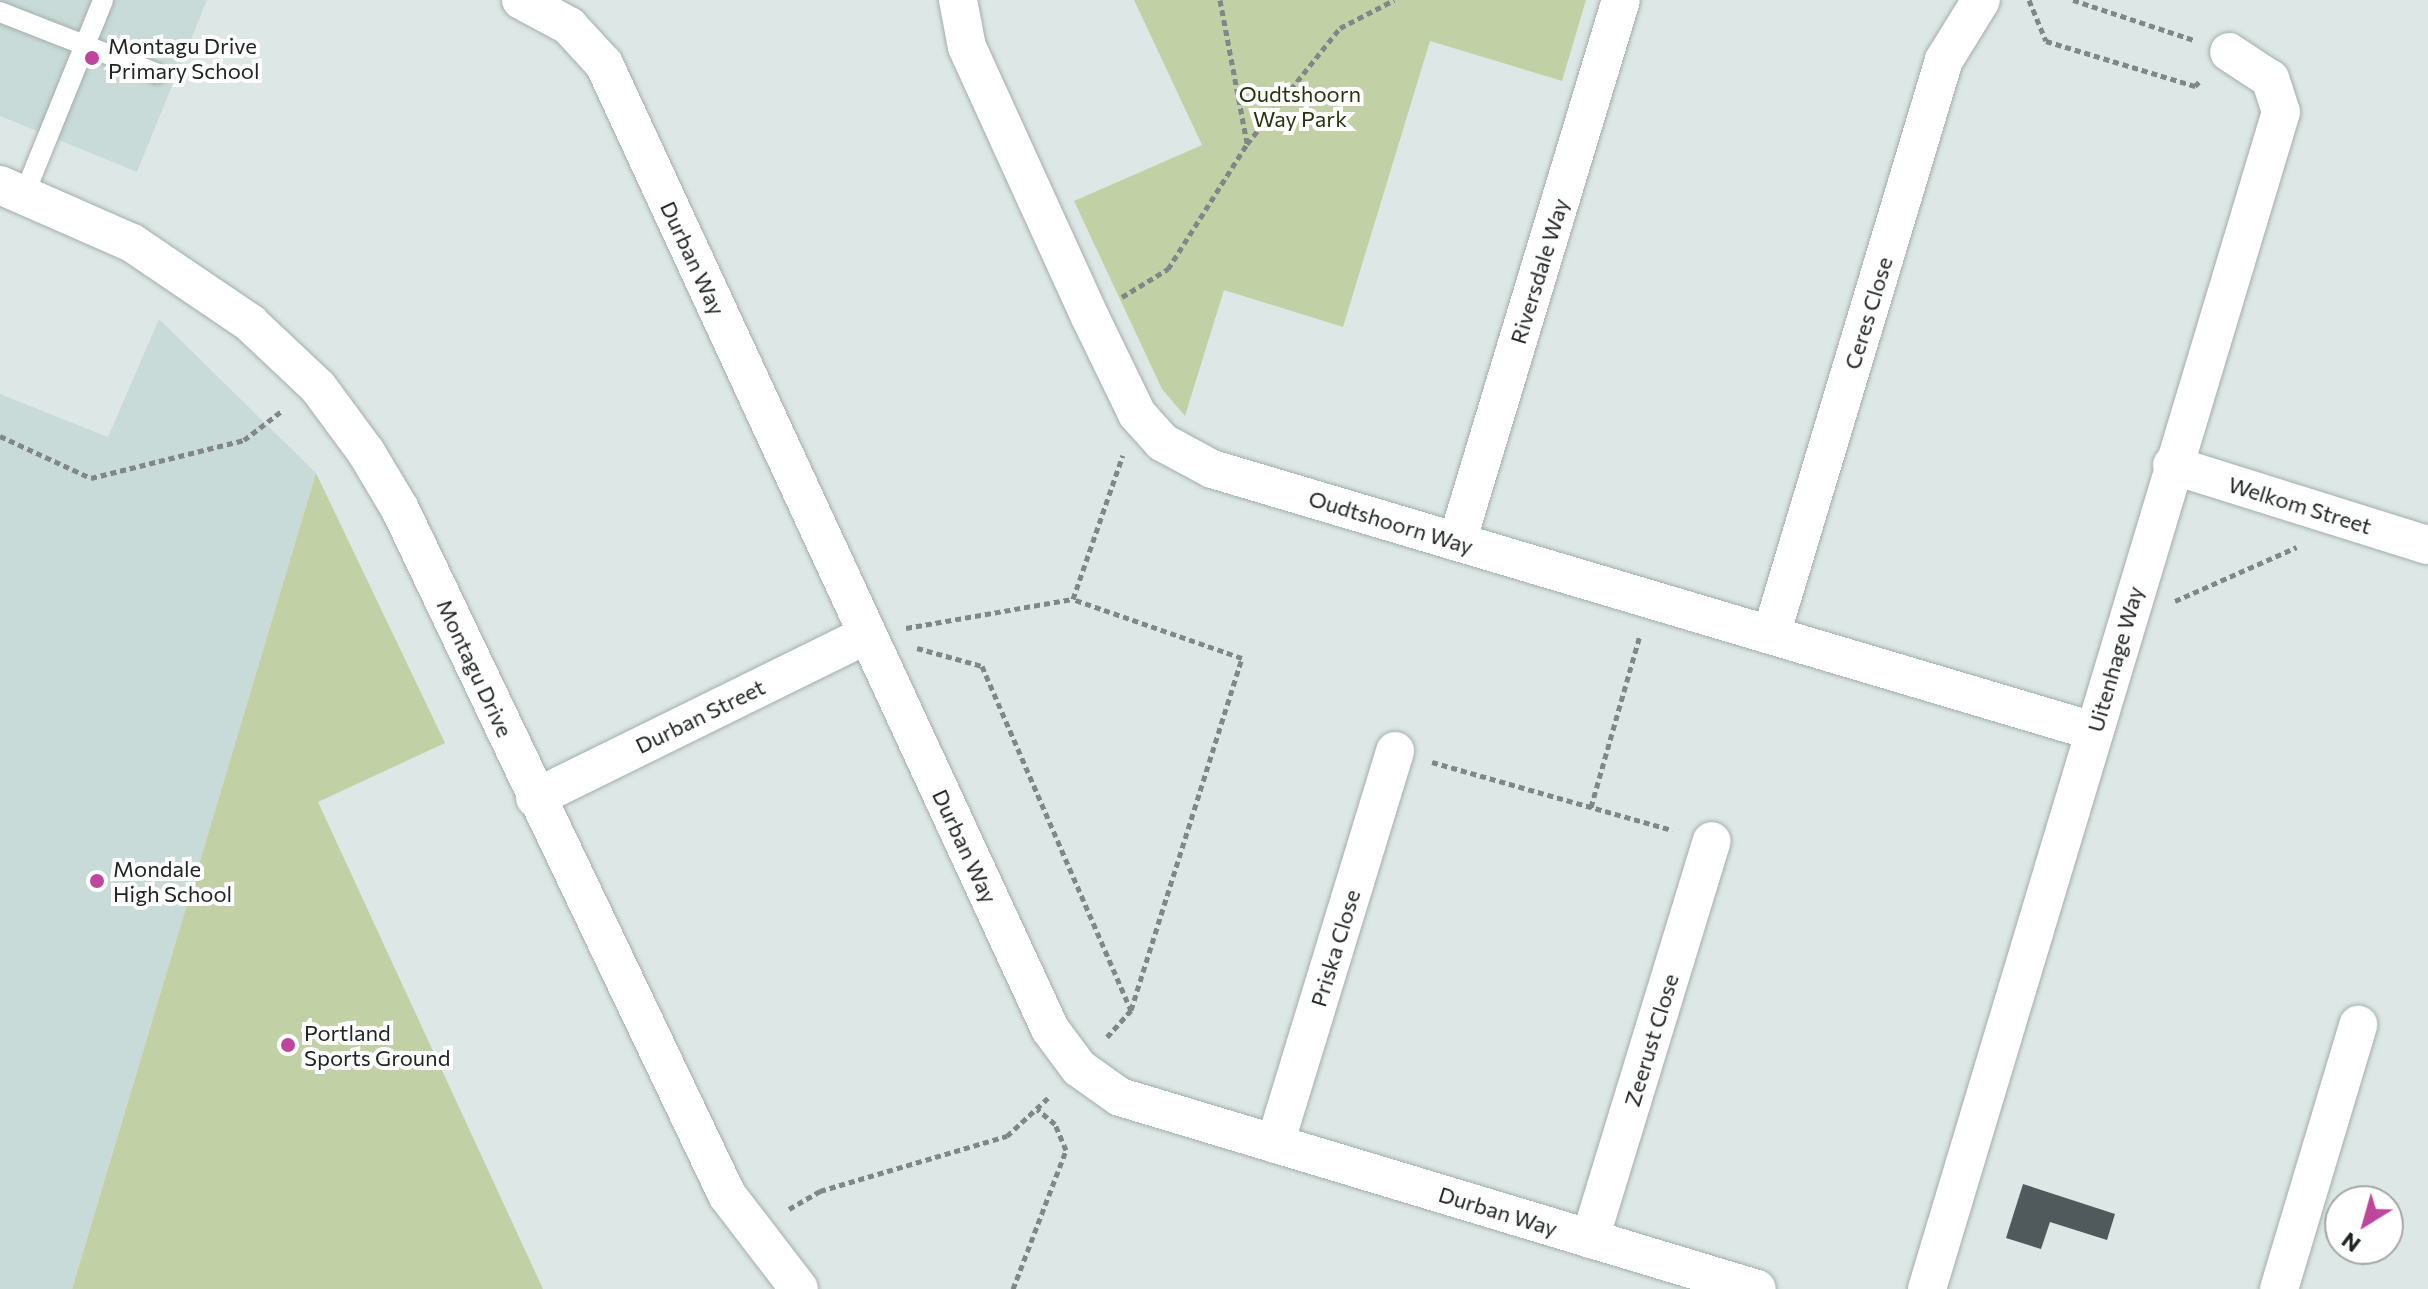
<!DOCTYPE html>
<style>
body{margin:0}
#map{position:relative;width:2428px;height:1289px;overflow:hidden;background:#dde8e6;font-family:Commissioner,sans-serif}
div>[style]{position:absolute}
.built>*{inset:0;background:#c8dbd8}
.green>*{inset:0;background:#c2d1a5}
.building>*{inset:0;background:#50595b}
.path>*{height:5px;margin-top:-2.5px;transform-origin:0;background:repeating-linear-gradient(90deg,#808786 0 6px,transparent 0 10px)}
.roads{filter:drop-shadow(0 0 2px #a3aeac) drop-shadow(0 0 2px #a3aeac)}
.lane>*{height:20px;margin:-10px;padding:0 10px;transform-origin:10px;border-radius:10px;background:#fff}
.street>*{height:38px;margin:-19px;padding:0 19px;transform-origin:19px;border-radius:19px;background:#fff}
.dots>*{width:22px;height:22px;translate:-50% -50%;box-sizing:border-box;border:4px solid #fff;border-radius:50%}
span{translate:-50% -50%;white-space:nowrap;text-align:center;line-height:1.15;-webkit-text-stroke:8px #fff;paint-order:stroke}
.poi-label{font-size:22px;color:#202423}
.left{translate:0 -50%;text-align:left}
.park-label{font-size:22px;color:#29330d}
.street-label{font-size:22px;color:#202423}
.north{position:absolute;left:2324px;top:1185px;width:80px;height:80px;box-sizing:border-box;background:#fff;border:2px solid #a6a7a7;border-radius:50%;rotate:217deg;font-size:22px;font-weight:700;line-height:32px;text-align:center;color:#202423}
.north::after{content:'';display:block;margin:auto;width:28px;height:36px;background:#be479d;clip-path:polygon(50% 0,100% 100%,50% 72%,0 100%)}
</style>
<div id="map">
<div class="built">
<div style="clip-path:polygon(0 0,207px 0,137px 172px,0 116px)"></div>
<div style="clip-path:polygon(159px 319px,316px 473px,72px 1289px,0 1289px,0 394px,108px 437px)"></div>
</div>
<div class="green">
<div style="clip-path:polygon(1134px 0,1586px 0,1562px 81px,1430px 41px,1343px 327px,1224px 290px,1185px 416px,1162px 389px,1074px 201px,1202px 145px)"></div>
<div style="clip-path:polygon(316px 473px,445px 743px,318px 802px,543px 1289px,72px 1289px)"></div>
</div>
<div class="building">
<div style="clip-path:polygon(2023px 1184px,2115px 1214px,2107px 1240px,2050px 1222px,2041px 1249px,2006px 1238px)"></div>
</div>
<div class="path">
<div style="left:1220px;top:0;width:146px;rotate:79.3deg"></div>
<div style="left:2029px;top:0;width:44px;rotate:67.5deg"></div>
<div style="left:2046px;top:41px;width:156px;rotate:16.8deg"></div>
<div style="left:2195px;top:86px;width:8px;rotate:-45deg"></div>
<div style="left:2073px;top:0;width:127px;rotate:18.3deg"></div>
<div style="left:1122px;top:297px;width:54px;rotate:-31.3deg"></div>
<div style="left:1168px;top:269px;width:148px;rotate:-57.7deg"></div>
<div style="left:1247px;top:144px;width:149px;rotate:-51.3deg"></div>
<div style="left:1340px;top:28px;width:61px;rotate:-27.4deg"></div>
<div style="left:0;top:436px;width:100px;rotate:24.8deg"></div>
<div style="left:91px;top:478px;width:158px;rotate:-13.9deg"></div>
<div style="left:244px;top:440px;width:49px;rotate:-37.6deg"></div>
<div style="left:2175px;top:601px;width:133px;rotate:-23.9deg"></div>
<div style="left:906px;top:628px;width:169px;rotate:-9.9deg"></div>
<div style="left:917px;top:648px;width:67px;rotate:15.5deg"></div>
<div style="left:982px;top:666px;width:375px;rotate:66.6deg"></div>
<div style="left:1432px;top:762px;width:250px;rotate:15.8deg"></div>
<div style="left:1591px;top:807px;width:179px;rotate:-74.1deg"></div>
<div style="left:1107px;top:1037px;width:36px;rotate:-48deg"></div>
<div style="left:1131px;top:1010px;width:369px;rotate:-72.5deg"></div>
<div style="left:1242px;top:658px;width:179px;rotate:-160.8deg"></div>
<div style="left:1073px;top:599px;width:152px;rotate:-70.9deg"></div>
<div style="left:789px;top:1209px;width:36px;rotate:-30deg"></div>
<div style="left:820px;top:1191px;width:195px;rotate:-16.4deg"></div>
<div style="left:1007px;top:1136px;width:59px;rotate:-42.9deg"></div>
<div style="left:1013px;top:1289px;width:149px;rotate:-69.1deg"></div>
<div style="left:1066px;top:1150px;width:28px;rotate:-113deg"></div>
<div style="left:1055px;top:1124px;width:23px;rotate:-140deg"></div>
</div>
<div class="roads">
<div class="lane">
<div style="left:0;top:12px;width:168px;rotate:21.4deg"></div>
<div style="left:24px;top:195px;width:210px;rotate:-67.9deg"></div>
</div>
<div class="street">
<div style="left:521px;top:0;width:55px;rotate:28.4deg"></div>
<div style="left:569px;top:26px;width:52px;rotate:47.4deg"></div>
<div style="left:604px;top:64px;width:1063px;rotate:65.19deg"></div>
<div style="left:1050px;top:1029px;width:49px;rotate:53.4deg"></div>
<div style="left:1079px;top:1068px;width:50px;rotate:35.3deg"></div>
<div style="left:1120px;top:1097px;width:665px;rotate:16.77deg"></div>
<div style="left:958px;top:0;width:48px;rotate:79.2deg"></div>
<div style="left:967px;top:47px;width:297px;rotate:65.5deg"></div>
<div style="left:1090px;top:317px;width:108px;rotate:64.1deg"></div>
<div style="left:1137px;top:414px;width:38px;rotate:48deg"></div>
<div style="left:1162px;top:442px;width:57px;rotate:28.4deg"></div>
<div style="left:1212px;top:469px;width:919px;rotate:16.56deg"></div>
<div style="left:0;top:185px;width:144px;rotate:23.7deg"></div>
<div style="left:132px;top:243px;width:143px;rotate:34.1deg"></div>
<div style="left:250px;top:323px;width:93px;rotate:43.3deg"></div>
<div style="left:318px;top:387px;width:81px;rotate:53.6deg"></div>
<div style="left:366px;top:452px;width:66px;rotate:59.2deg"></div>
<div style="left:400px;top:509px;width:760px;rotate:64.51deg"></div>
<div style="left:727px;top:1195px;width:118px;rotate:52.5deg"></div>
<div style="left:2172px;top:465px;width:268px;rotate:17.4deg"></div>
<div style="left:1457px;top:542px;width:566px;rotate:-73.17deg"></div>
<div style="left:1771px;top:635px;width:600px;rotate:-73.26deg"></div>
<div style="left:1944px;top:60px;width:70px;rotate:-58.3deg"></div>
<div style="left:535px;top:798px;width:369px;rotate:-26.2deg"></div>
<div style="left:1275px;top:1144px;width:411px;rotate:-73deg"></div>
<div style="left:1590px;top:1239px;width:416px;rotate:-73deg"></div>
<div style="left:1927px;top:1289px;width:1229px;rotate:-73.26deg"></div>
<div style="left:2281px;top:112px;width:35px;rotate:-108deg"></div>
<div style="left:2270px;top:79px;width:49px;rotate:-146.6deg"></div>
<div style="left:2279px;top:1289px;width:276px;rotate:-73.3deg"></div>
</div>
</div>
<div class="dots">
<div style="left:92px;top:58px;background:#be479d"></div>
<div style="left:97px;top:881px;background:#be479d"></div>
<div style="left:288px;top:1045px;background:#be479d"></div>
</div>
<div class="poi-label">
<span class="left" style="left:108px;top:58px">Montagu Drive<br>Primary School</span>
<span class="left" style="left:113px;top:881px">Mondale<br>High School</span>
<span class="left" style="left:304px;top:1045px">Portland<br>Sports Ground</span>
</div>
<div class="park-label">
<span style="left:1300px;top:106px">Oudtshoorn<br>Way Park</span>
</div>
<div class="street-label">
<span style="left:693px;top:258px;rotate:65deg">Durban Way</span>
<span style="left:1539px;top:271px;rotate:-73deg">Riversdale Way</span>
<span style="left:1868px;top:313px;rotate:-73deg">Ceres Close</span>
<span style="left:2300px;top:505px;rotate:17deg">Welkom Street</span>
<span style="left:1391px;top:522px;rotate:17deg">Oudtshoorn Way</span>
<span style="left:2115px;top:659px;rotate:-74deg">Uitenhage Way</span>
<span style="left:475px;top:668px;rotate:65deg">Montagu Drive</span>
<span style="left:700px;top:716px;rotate:-26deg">Durban Street</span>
<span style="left:965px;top:846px;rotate:65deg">Durban Way</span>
<span style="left:1335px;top:948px;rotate:-73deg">Priska Close</span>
<span style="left:1651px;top:1040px;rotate:-73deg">Zeerust Close</span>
<span style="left:1498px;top:1211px;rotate:17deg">Durban Way</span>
</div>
<div class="north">N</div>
</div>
